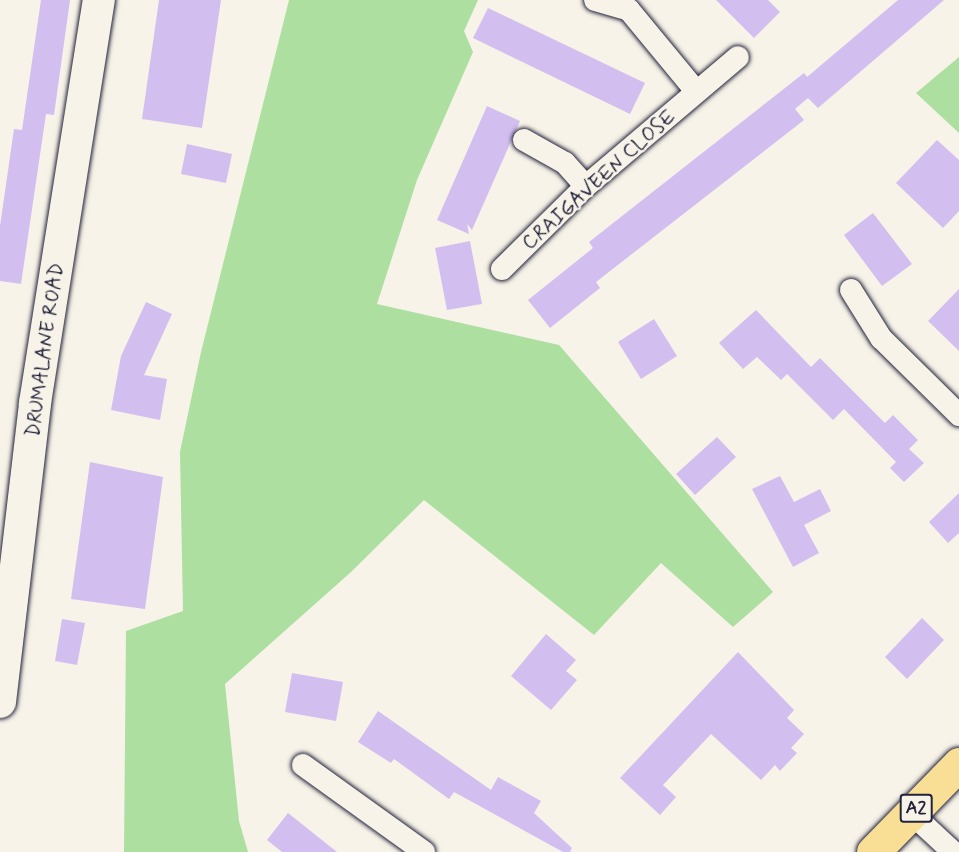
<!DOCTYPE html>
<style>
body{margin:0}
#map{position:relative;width:959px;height:852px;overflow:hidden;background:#f7f3e8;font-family:Mynerve,sans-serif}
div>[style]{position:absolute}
.green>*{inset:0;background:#acdfa0}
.building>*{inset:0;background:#d3bfef}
.roads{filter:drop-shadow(0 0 2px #22223b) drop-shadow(0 0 2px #22223b)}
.minor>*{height:22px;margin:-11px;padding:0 11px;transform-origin:11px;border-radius:11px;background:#f7f3e8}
.secondary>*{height:32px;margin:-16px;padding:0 16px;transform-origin:16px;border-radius:16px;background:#f7f3e8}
.primary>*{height:33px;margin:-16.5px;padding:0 16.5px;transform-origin:16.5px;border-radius:16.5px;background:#f9df96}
span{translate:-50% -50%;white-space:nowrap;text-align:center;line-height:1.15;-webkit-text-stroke:4.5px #f7f3e8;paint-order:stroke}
.shield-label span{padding:2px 4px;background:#f7f3e8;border:2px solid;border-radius:4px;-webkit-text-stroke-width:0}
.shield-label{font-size:18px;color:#22223b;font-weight:700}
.street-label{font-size:20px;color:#22223b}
</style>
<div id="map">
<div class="green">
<div style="clip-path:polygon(289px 0,478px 0,464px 31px,473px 52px,417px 180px,377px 304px,559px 345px,773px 592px,733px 627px,661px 563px,594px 635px,424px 500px,351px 572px,225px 684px,239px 821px,248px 852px,124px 852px,126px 631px,183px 611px,180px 452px,201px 352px)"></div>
<div style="clip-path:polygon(959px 57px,959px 133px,916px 93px)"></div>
</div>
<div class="building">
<div style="clip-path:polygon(41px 0,70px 0,54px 115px,46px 114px,21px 284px,0 281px,0 226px,14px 129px,22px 130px)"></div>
<div style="clip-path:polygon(159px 0,221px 0,202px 128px,142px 119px)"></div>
<div style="clip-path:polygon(716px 0,768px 0,780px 12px,754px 38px)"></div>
<div style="clip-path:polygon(898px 0,944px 0,818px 108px,808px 98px,795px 109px,804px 120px,596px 282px,600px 288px,550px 328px,528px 300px,593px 248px,589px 242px,804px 73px,807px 77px)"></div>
<div style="clip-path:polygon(488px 8px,645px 83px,630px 114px,473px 38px)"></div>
<div style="clip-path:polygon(487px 106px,520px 121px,472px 230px,467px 224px,469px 234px,437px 220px)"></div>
<div style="clip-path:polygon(937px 140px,959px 160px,959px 211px,943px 228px,896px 183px)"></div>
<div style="clip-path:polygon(187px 144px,232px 154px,226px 183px,181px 174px)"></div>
<div style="clip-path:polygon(873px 213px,912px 264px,882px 286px,844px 235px)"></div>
<div style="clip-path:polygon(470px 241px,482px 304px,447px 310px,435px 248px)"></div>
<div style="clip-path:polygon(959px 289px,959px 351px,928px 321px)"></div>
<div style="clip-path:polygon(146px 302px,172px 314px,144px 375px,167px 379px,160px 420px,111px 410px,121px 356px)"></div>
<div style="clip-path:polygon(756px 310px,811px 367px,820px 358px,885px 423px,893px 415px,918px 440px,909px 449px,924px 463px,904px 482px,890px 468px,896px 462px,844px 409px,833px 420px,787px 374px,781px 380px,757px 357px,743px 369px,719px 343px)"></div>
<div style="clip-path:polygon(654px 319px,677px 356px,641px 379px,618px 342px)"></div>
<div style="clip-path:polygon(717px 437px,736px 457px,695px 495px,676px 474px)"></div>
<div style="clip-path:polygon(90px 462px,163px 477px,145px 609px,71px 599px)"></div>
<div style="clip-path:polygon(780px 476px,794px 502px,820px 489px,831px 511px,804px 525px,819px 553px,793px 567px,752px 489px)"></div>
<div style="clip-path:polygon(959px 493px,959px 533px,948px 543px,929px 522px)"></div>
<div style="clip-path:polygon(922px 618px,944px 640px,907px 679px,885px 657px)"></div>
<div style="clip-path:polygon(62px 619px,85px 623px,77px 665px,55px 661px)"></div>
<div style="clip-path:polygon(546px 634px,576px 660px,566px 671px,577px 680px,551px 710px,511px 676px)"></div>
<div style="clip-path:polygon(738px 652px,794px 710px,787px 718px,804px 734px,791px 748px,797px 753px,780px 771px,775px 765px,761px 780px,711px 734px,663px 785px,676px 797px,660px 815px,620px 778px)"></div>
<div style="clip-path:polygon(292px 673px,343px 682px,336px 721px,285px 712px)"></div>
<div style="clip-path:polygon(378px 711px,491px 790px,498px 777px,541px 801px,534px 813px,572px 848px,570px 852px,563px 852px,454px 792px,449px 799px,394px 759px,391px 763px,358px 742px)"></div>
<div style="clip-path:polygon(288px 813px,337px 852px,282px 852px,267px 840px)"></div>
</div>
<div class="roads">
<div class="minor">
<div style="left:595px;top:0;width:35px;rotate:16deg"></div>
<div style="left:629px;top:10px;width:105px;rotate:50.4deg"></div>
<div style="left:524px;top:140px;width:47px;rotate:29.3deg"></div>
<div style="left:565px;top:163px;width:31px;rotate:48deg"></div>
<div style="left:502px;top:269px;width:118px;rotate:-44.7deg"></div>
<div style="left:586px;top:186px;width:199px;rotate:-40.3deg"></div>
<div style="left:851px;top:290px;width:57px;rotate:58deg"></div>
<div style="left:881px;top:338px;width:110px;rotate:44.6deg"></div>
<div style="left:303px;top:765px;width:149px;rotate:35.7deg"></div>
<div style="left:911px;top:813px;width:57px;rotate:42.9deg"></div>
</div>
<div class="secondary">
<div style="left:0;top:702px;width:301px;rotate:-83.3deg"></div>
<div style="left:35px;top:403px;width:408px;rotate:-81deg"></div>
</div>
<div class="primary">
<div style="left:873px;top:852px;width:123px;rotate:-45.7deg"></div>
</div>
</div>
<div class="shield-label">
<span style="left:916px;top:808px">A2</span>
</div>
<div class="street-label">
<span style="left:599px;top:180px;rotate:-42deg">CRAIGAVEEN CLOSE</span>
<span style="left:45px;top:350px;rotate:-82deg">DRUMALANE ROAD</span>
</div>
</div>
